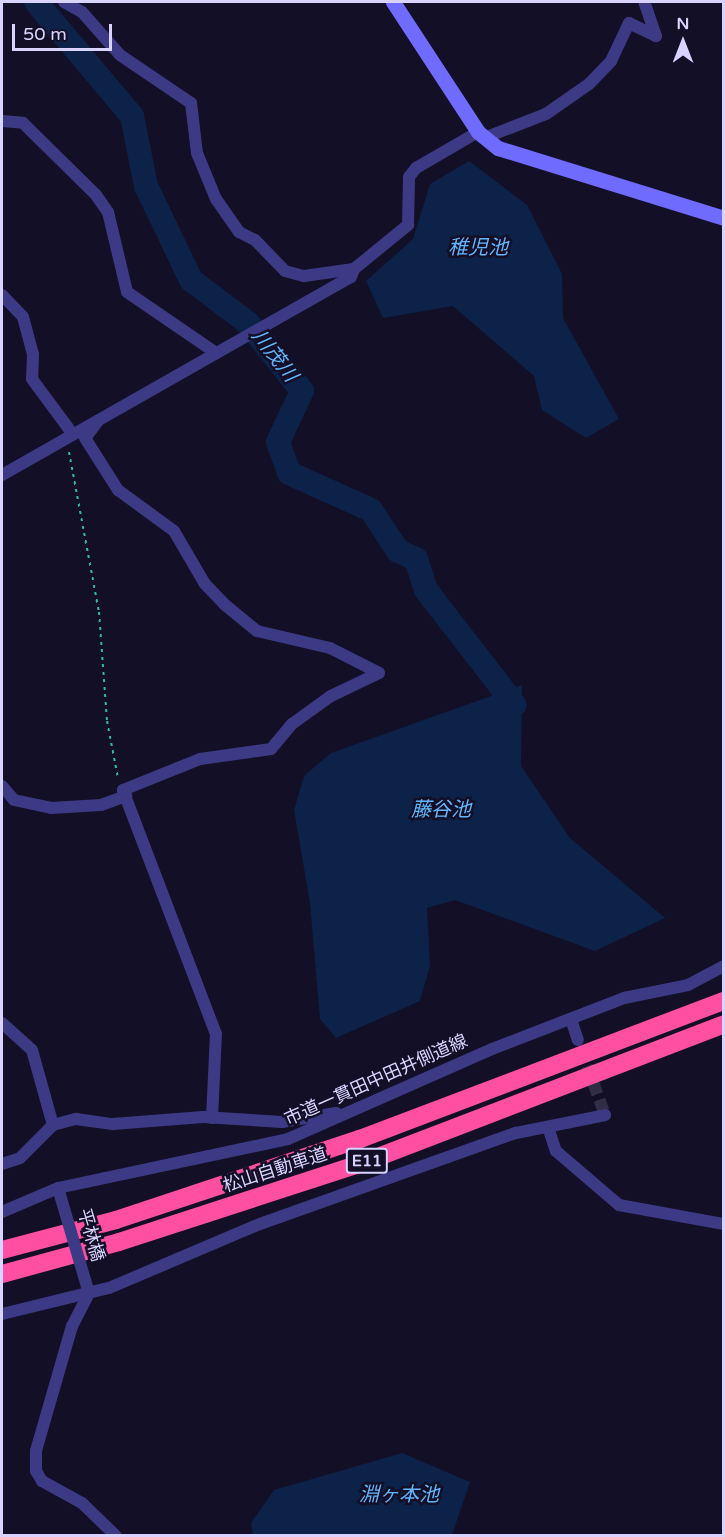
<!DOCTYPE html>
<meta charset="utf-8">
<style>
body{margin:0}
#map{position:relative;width:725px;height:1537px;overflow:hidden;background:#130f26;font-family:"Varela Round","Noto Sans JP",sans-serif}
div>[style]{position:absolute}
.water>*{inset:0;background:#0c2248}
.river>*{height:24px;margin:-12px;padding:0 12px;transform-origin:12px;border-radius:12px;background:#0c2248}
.street-tunnel>*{height:12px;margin-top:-6px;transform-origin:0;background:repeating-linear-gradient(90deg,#312d47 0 12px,transparent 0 18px)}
.path>*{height:2px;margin-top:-1px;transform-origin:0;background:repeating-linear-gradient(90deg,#2fb8b0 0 3px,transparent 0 7.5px)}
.street>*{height:12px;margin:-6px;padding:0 6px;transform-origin:6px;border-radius:6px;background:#3d3a85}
.secondary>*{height:15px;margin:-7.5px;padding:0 7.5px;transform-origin:7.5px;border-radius:7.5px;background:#6f6bff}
.highway>*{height:18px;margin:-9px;padding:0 9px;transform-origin:9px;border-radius:9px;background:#ff4fa3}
.street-bridge>*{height:12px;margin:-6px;padding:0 6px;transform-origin:6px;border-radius:6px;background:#3d3a85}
span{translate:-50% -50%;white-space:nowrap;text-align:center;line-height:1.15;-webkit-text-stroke:5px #130f26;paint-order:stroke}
.shield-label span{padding:2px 4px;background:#130f26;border:2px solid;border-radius:4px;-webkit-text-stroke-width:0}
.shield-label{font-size:16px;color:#d9d4ff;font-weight:700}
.street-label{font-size:18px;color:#d9d4ff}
.water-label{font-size:20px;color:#62b6ff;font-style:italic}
.frame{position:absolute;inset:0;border:3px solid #d9d4ff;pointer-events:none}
.north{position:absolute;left:653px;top:12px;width:60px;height:60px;-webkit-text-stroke:4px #130f26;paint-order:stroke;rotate:0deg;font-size:16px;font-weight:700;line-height:24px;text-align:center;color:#d9d4ff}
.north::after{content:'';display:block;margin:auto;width:21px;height:27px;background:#d9d4ff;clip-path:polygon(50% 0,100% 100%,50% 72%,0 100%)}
.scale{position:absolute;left:12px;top:24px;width:100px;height:27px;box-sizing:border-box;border:3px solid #d9d4ff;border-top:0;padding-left:8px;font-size:18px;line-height:21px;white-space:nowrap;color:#d9d4ff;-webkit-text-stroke:4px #130f26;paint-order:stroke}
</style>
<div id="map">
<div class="water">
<div style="clip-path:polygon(469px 161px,527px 205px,562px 274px,563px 318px,619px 419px,586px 438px,542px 410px,534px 376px,453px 306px,383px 318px,366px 281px,413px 239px,430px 184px)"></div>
<div style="clip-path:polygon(522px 685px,521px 766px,570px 838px,665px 918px,595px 951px,455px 900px,427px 908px,430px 965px,420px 1001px,336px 1038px,320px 1019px,310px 903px,294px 810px,304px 776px,331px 753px)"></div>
<div style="clip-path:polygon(402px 1453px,470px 1482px,452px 1535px,253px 1535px,251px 1523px,274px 1490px)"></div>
</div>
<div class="river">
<div style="left:36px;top:2px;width:149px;rotate:49.9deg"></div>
<div style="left:132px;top:116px;width:71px;rotate:78.7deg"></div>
<div style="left:146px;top:186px;width:104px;rotate:64.4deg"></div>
<div style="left:191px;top:280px;width:71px;rotate:37deg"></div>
<div style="left:248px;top:323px;width:87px;rotate:51.5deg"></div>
<div style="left:302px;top:391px;width:56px;rotate:115.2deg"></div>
<div style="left:278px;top:442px;width:33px;rotate:70deg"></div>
<div style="left:289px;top:473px;width:90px;rotate:24.3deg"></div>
<div style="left:371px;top:510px;width:49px;rotate:56.6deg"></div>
<div style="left:398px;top:551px;width:20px;rotate:24deg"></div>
<div style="left:416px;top:559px;width:33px;rotate:72deg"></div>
<div style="left:426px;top:590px;width:145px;rotate:52.3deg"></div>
</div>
<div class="street-tunnel">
<div style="left:581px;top:1049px;width:70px;rotate:70deg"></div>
</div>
<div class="path">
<div style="left:69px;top:452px;width:163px;rotate:79.4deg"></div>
<div style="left:99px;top:612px;width:109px;rotate:85.8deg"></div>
<div style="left:107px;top:721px;width:58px;rotate:79.1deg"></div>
</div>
<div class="street">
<div style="left:64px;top:2px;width:21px;rotate:29deg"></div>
<div style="left:82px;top:12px;width:57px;rotate:48.5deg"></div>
<div style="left:120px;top:55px;width:86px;rotate:34.1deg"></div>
<div style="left:191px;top:103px;width:50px;rotate:83.2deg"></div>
<div style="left:197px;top:153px;width:50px;rotate:67.6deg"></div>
<div style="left:216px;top:199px;width:40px;rotate:55.1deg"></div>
<div style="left:239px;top:232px;width:18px;rotate:27deg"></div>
<div style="left:255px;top:240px;width:43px;rotate:45.9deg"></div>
<div style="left:285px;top:271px;width:20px;rotate:15deg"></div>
<div style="left:304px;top:276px;width:50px;rotate:-8deg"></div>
<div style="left:2px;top:121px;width:21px;rotate:5deg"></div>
<div style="left:23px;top:123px;width:103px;rotate:44.6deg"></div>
<div style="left:96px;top:195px;width:21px;rotate:55deg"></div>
<div style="left:108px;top:212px;width:82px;rotate:76.6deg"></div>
<div style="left:127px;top:292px;width:108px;rotate:34.4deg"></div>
<div style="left:484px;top:138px;width:66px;rotate:-21.2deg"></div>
<div style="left:546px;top:114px;width:52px;rotate:-34.9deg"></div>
<div style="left:589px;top:84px;width:32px;rotate:-46deg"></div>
<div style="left:611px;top:61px;width:42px;rotate:-64.7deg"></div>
<div style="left:629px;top:23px;width:30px;rotate:26deg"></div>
<div style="left:656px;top:36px;width:36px;rotate:-109deg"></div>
<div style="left:2px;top:295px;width:30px;rotate:46deg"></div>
<div style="left:23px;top:317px;width:38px;rotate:75deg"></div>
<div style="left:33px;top:354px;width:25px;rotate:92deg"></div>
<div style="left:32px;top:379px;width:67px;rotate:53.5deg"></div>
<div style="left:98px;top:421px;width:21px;rotate:127deg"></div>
<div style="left:85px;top:438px;width:62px;rotate:57.6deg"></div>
<div style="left:118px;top:490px;width:69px;rotate:36.2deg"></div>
<div style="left:174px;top:531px;width:61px;rotate:59.7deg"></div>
<div style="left:205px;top:584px;width:28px;rotate:46deg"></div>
<div style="left:224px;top:604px;width:43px;rotate:39.3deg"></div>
<div style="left:257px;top:631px;width:75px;rotate:13.1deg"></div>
<div style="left:330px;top:648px;width:55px;rotate:27deg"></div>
<div style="left:2px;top:475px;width:401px;rotate:-29.6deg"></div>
<div style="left:351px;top:277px;width:9px;rotate:-69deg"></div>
<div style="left:354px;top:269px;width:70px;rotate:-39.2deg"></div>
<div style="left:408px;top:225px;width:48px;rotate:-88.8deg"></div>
<div style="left:409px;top:177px;width:11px;rotate:-52deg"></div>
<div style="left:416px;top:168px;width:72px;rotate:-30.1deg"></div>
<div style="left:2px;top:786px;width:18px;rotate:49deg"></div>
<div style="left:14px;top:800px;width:38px;rotate:12deg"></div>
<div style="left:51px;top:808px;width:50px;rotate:-3.4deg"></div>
<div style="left:101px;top:805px;width:27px;rotate:-20deg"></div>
<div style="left:571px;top:1019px;width:22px;rotate:72deg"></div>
<div style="left:2px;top:1023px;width:40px;rotate:42deg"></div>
<div style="left:32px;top:1050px;width:78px;rotate:74.4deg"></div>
<div style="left:212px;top:1118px;width:84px;rotate:-87.3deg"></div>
<div style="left:216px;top:1034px;width:261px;rotate:-110.9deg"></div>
<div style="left:123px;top:790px;width:83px;rotate:-21.9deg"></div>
<div style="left:200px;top:759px;width:72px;rotate:-8deg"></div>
<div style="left:271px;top:749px;width:33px;rotate:-50deg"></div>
<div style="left:292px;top:724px;width:48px;rotate:-35.7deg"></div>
<div style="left:331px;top:696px;width:53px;rotate:-25.6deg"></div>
<div style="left:549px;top:1130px;width:22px;rotate:72deg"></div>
<div style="left:556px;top:1151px;width:83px;rotate:40.6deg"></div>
<div style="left:619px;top:1205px;width:107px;rotate:10.3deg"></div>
<div style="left:2px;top:1164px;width:19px;rotate:-18deg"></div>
<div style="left:20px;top:1158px;width:47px;rotate:-45deg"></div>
<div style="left:53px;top:1125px;width:24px;rotate:-15deg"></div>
<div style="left:76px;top:1119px;width:37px;rotate:8deg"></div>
<div style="left:113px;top:1124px;width:90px;rotate:-4.4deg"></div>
<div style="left:203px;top:1117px;width:79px;rotate:3.6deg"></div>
<div style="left:282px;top:1122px;width:55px;rotate:-9.5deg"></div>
<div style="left:2px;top:1212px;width:61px;rotate:-23.2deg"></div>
<div style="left:58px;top:1188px;width:235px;rotate:-12deg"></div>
<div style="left:288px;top:1139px;width:223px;rotate:-23.8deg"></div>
<div style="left:492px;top:1049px;width:142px;rotate:-21.1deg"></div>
<div style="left:624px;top:998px;width:65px;rotate:-11.5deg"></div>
<div style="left:688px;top:985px;width:41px;rotate:-27.8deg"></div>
<div style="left:89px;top:1293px;width:37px;rotate:117deg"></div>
<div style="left:72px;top:1326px;width:130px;rotate:106.1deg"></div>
<div style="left:36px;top:1451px;width:20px;rotate:90deg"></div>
<div style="left:36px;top:1471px;width:12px;rotate:59deg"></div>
<div style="left:42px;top:1481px;width:46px;rotate:28.8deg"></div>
<div style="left:82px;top:1503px;width:47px;rotate:44.1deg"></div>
<div style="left:2px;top:1314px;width:110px;rotate:-13.7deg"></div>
<div style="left:109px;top:1288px;width:164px;rotate:-23deg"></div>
<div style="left:260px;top:1224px;width:272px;rotate:-19.6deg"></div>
<div style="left:516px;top:1133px;width:91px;rotate:-11.4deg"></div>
</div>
<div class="secondary">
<div style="left:393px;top:2px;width:155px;rotate:56.8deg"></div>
<div style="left:478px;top:132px;width:26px;rotate:39deg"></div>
<div style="left:498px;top:148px;width:237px;rotate:17.2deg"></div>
</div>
<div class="highway">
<div style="left:2px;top:1250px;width:118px;rotate:-14.7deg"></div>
<div style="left:116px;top:1220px;width:257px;rotate:-18.4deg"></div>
<div style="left:360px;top:1139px;width:389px;rotate:-20.8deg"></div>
<div style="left:2px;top:1274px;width:121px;rotate:-15.3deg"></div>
<div style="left:119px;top:1242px;width:259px;rotate:-18deg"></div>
<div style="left:365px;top:1162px;width:385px;rotate:-21deg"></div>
</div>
<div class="street-bridge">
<div style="left:58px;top:1188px;width:109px;rotate:73.6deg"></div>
</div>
<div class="shield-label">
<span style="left:367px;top:1161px">E11</span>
</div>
<div class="street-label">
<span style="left:376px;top:1080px;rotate:-24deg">市道一貫田中田井側道線</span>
<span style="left:275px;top:1170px;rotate:-18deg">松山自動車道</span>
<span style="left:91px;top:1235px;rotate:74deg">平林橋</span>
</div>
<div class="water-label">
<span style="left:478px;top:248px">稚児池</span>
<span style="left:274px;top:356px;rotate:52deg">川茂川</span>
<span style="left:441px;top:810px">藤谷池</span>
<span style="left:399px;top:1495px">淵ヶ本池</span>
</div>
<div class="frame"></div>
<div class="north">N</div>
<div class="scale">50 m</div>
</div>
